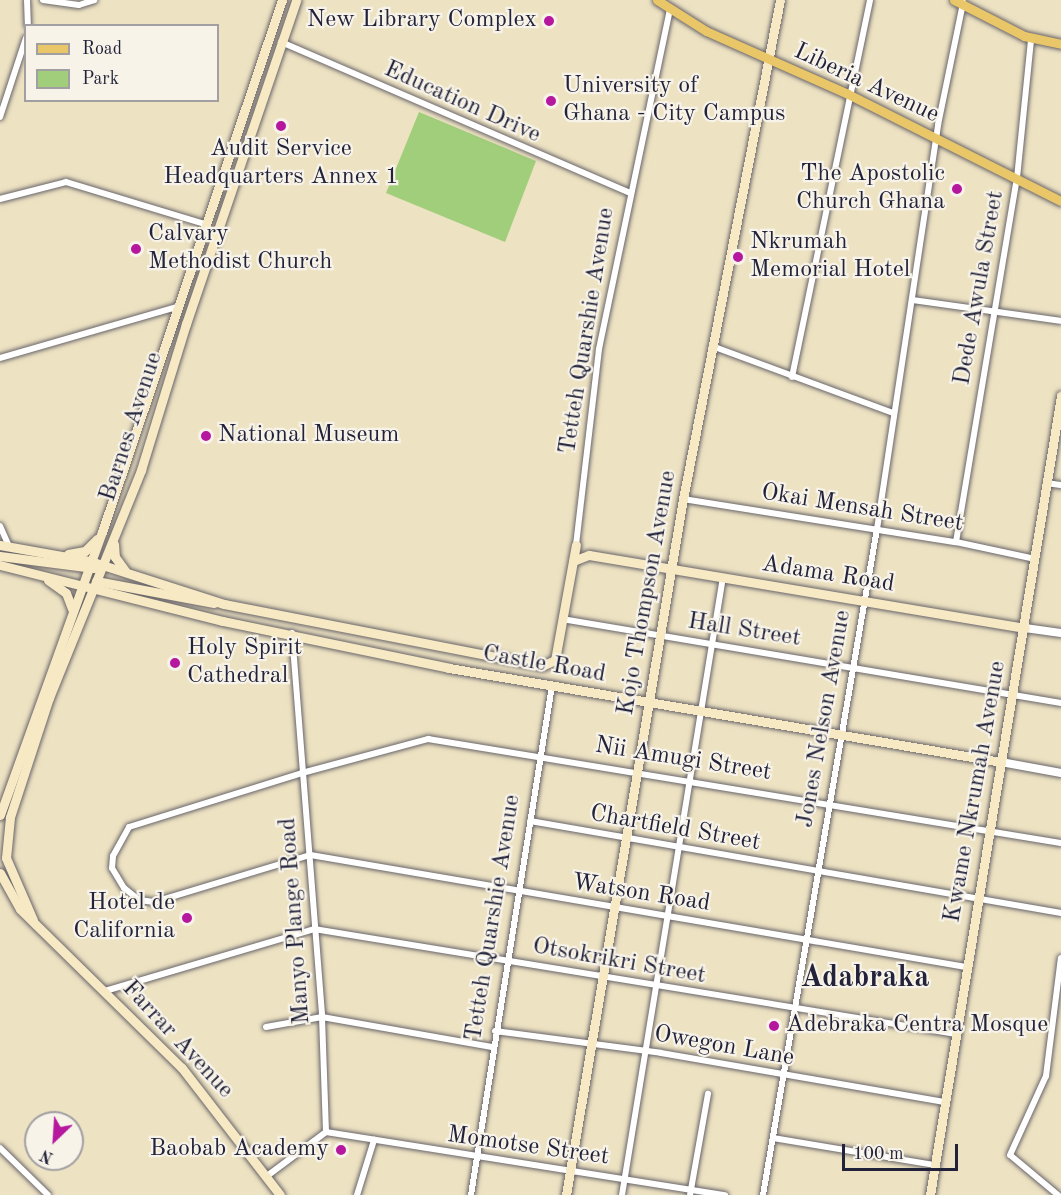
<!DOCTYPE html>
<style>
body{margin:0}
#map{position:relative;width:1061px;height:1195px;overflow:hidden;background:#ede2c2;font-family:"Old Standard TT",serif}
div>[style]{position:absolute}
.green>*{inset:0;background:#a1ce7b}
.roads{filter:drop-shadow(0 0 2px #69656a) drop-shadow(0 0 2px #69656a)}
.minor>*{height:6px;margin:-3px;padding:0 3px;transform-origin:3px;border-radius:3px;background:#fff}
.tertiary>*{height:8px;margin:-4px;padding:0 4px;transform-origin:4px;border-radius:4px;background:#fff}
.secondary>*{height:9px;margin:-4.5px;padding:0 4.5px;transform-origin:4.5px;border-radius:4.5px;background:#f6e9c3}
.primary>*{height:9px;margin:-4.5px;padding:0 4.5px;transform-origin:4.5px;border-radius:4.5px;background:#e9c769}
.dots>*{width:16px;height:16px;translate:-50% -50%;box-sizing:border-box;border:3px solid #f7f3e8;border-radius:50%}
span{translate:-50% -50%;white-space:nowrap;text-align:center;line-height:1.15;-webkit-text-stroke:4.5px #f7f3e8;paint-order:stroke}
.poi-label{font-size:24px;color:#22223b}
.right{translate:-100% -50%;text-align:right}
.left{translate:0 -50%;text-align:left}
.street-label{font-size:24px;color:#22223b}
.district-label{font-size:30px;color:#22223b;font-weight:700}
.legend{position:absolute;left:24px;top:24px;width:195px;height:78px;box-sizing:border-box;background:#f7f3e8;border:2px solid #a29fa3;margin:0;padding:8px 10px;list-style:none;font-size:18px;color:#22223b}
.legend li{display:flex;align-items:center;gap:12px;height:30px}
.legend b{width:30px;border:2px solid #a29fa3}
.north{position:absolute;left:24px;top:1111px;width:60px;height:60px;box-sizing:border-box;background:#f7f3e8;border:2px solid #a29fa3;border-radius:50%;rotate:205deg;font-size:16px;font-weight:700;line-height:24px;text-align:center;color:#22223b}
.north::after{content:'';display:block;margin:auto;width:21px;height:27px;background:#b5179e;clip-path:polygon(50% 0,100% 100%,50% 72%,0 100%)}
.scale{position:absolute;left:842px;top:1144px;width:116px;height:27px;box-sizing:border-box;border:3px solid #22223b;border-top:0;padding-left:8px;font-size:18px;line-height:21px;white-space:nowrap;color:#22223b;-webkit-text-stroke:4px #f7f3e8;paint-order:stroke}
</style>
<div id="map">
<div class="green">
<div style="clip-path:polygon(419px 112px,536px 161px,505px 242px,386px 193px)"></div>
</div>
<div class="roads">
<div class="minor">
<div style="left:27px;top:0;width:26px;rotate:88deg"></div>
<div style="left:43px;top:0;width:36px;rotate:8deg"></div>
<div style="left:79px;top:5px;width:16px;rotate:-18deg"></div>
<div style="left:281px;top:42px;width:380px;rotate:23.4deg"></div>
<div style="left:0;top:117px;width:83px;rotate:-71.8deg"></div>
<div style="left:0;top:199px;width:68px;rotate:-14.4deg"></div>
<div style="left:66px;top:182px;width:144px;rotate:16.9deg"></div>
<div style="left:912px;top:300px;width:150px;rotate:8deg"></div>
<div style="left:712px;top:346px;width:193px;rotate:20.3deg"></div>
<div style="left:0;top:358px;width:184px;rotate:-16.1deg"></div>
<div style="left:792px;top:377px;width:385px;rotate:-78.3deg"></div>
<div style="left:1046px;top:483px;width:15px;rotate:8deg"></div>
<div style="left:683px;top:499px;width:276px;rotate:9deg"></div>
<div style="left:956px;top:542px;width:81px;rotate:12.1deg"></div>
<div style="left:0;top:526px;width:22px;rotate:66deg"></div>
<div style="left:956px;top:542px;width:369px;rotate:-80.5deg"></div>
<div style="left:1017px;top:178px;width:140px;rotate:-84.2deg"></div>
<div style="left:576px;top:545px;width:197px;rotate:-83.3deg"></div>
<div style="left:599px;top:349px;width:346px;rotate:-78.2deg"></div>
<div style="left:562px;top:619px;width:506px;rotate:9.56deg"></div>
<div style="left:292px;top:633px;width:385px;rotate:85.5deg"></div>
<div style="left:322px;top:1017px;width:115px;rotate:88deg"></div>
<div style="left:530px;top:821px;width:539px;rotate:9.83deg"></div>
<div style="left:966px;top:967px;width:665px;rotate:-170.31deg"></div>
<div style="left:310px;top:855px;width:163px;rotate:163.2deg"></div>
<div style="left:154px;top:902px;width:15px;rotate:-172deg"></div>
<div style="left:139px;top:900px;width:19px;rotate:-141deg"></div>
<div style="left:124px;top:888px;width:23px;rotate:-121deg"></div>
<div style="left:112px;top:868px;width:12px;rotate:-85deg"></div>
<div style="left:113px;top:856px;width:33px;rotate:-61deg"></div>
<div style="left:129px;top:827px;width:181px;rotate:-17.3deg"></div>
<div style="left:302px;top:773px;width:131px;rotate:-15.1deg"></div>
<div style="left:428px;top:739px;width:641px;rotate:9.33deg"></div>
<div style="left:105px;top:991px;width:218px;rotate:-16.5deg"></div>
<div style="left:314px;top:929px;width:651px;rotate:9.29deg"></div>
<div style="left:266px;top:1027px;width:57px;rotate:-10.1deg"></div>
<div style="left:322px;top:1017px;width:174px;rotate:10deg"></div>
<div style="left:495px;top:1031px;width:167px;rotate:7.5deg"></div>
<div style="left:661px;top:1053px;width:289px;rotate:9.8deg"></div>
<div style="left:326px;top:1132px;width:404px;rotate:9deg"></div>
<div style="left:773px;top:1138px;width:163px;rotate:9.5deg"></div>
<div style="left:0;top:1148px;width:67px;rotate:44.4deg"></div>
<div style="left:267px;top:1176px;width:74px;rotate:-36.7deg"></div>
<div style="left:357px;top:1195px;width:58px;rotate:-72.8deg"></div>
<div style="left:471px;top:1195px;width:515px;rotate:-80.96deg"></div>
<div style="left:622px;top:1195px;width:626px;rotate:-80.72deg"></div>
<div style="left:690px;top:1195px;width:103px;rotate:-79.9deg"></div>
<div style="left:763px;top:1195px;width:676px;rotate:-80.29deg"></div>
<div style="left:877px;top:529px;width:409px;rotate:-81.4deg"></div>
<div style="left:938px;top:125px;width:125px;rotate:-78.4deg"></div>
<div style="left:1058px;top:1195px;width:62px;rotate:-140.2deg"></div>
<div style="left:1010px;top:1155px;width:87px;rotate:-65.5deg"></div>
<div style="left:1046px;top:1076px;width:119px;rotate:-82.8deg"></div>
</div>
<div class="tertiary">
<div style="left:1025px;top:628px;width:36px;rotate:8deg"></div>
<div style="left:1001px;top:762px;width:61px;rotate:10.4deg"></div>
</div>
<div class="secondary">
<div style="left:114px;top:544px;width:13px;rotate:86deg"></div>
<div style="left:115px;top:557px;width:17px;rotate:54deg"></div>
<div style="left:0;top:545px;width:91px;rotate:10.1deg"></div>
<div style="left:90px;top:561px;width:141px;rotate:17.8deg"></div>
<div style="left:224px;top:604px;width:324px;rotate:11deg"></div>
<div style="left:542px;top:666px;width:14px;rotate:-25deg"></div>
<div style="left:555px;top:660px;width:117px;rotate:-79.7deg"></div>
<div style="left:68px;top:554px;width:17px;rotate:-10deg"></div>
<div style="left:85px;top:551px;width:17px;rotate:-45deg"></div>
<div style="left:0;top:556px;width:94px;rotate:7.4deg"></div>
<div style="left:573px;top:561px;width:17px;rotate:-21deg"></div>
<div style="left:589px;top:555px;width:442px;rotate:9.5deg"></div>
<div style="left:0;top:565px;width:230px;rotate:14.1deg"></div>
<div style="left:223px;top:621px;width:231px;rotate:11.7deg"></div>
<div style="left:449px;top:668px;width:560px;rotate:9.66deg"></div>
<div style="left:48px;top:580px;width:22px;rotate:36deg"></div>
<div style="left:66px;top:593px;width:17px;rotate:69deg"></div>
<div style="left:96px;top:581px;width:120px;rotate:10.6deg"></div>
<div style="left:0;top:815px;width:301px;rotate:-70.2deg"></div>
<div style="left:102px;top:532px;width:562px;rotate:-71.31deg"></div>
<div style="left:0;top:873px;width:41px;rotate:60.9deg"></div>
<div style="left:20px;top:909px;width:227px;rotate:44.5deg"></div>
<div style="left:182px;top:1068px;width:160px;rotate:52.3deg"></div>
<div style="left:33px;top:920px;width:68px;rotate:-113.5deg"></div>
<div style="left:6px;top:858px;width:41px;rotate:-84.4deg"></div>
<div style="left:10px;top:817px;width:125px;rotate:-71.9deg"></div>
<div style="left:49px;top:698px;width:246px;rotate:-68deg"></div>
<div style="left:141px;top:470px;width:153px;rotate:-72.9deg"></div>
<div style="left:186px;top:324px;width:342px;rotate:-71.2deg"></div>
<div style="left:566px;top:1195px;width:706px;rotate:-80.46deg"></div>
<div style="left:683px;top:499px;width:508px;rotate:-79deg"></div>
<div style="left:930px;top:1195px;width:810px;rotate:-80.69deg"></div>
</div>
<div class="primary">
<div style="left:657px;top:0;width:58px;rotate:32.3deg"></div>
<div style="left:706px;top:31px;width:155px;rotate:23.9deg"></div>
<div style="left:848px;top:94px;width:238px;rotate:26.7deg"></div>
<div style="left:954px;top:0;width:79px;rotate:27.2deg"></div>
<div style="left:1024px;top:36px;width:38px;rotate:12deg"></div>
</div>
</div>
<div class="dots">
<div style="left:549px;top:21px;background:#b5179e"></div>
<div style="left:551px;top:101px;background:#b5179e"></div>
<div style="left:281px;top:126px;background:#b5179e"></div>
<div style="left:957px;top:189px;background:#b5179e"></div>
<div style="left:136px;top:249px;background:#b5179e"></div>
<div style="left:738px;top:257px;background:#b5179e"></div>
<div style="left:206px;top:436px;background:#b5179e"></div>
<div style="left:175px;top:663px;background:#b5179e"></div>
<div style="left:187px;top:918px;background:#b5179e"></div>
<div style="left:774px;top:1026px;background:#b5179e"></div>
<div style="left:341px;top:1150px;background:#b5179e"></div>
</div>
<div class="poi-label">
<span class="right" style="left:537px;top:21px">New Library Complex</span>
<span class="left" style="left:563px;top:101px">University of<br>Ghana - City Campus</span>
<span style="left:281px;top:164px">Audit Service<br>Headquarters Annex 1</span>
<span class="right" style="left:945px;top:189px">The Apostolic<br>Church Ghana</span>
<span class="left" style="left:148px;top:249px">Calvary<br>Methodist Church</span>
<span class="left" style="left:750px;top:257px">Nkrumah<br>Memorial Hotel</span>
<span class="left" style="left:218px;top:436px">National Museum</span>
<span class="left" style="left:187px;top:663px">Holy Spirit<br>Cathedral</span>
<span class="right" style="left:175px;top:918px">Hotel de<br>California</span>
<span class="left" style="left:786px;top:1026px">Adebraka Centra Mosque</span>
<span class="right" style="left:329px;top:1150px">Baobab Academy</span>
</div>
<div class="street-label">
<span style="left:866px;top:84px;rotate:25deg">Liberia Avenue</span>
<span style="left:462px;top:103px;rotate:24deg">Education Drive</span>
<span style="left:980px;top:288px;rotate:-80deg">Dede Awula Street</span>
<span style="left:588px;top:331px;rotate:-81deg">Tetteh Quarshie Avenue</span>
<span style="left:132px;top:427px;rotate:-72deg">Barnes Avenue</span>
<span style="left:862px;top:509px;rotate:9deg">Okai Mensah Street</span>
<span style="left:828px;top:575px;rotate:9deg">Adama Road</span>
<span style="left:648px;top:593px;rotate:-80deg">Kojo Thompson Avenue</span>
<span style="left:744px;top:631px;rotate:9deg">Hall Street</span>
<span style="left:544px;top:665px;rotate:10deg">Castle Road</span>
<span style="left:825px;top:719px;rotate:-80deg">Jones Nelson Avenue</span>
<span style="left:683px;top:760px;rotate:9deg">Nii Amugi Street</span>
<span style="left:976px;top:792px;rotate:-80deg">Kwame Nkrumah Avenue</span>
<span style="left:675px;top:829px;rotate:10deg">Chartfield Street</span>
<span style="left:641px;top:894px;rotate:9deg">Watson Road</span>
<span style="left:494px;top:918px;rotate:-81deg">Tetteh Quarshie Avenue</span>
<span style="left:296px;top:921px;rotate:-94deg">Manyo Plange Road</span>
<span style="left:619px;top:962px;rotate:10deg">Otsokrikri Street</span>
<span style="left:177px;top:1040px;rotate:47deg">Farrar Avenue</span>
<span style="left:724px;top:1047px;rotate:10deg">Owegon Lane</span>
<span style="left:528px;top:1147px;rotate:8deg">Momotse Street</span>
</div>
<div class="district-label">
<span style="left:865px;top:978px">Adabraka</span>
</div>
<ul class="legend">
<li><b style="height:8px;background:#e9c769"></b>Road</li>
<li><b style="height:16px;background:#a1ce7b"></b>Park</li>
</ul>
<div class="north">N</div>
<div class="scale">100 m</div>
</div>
